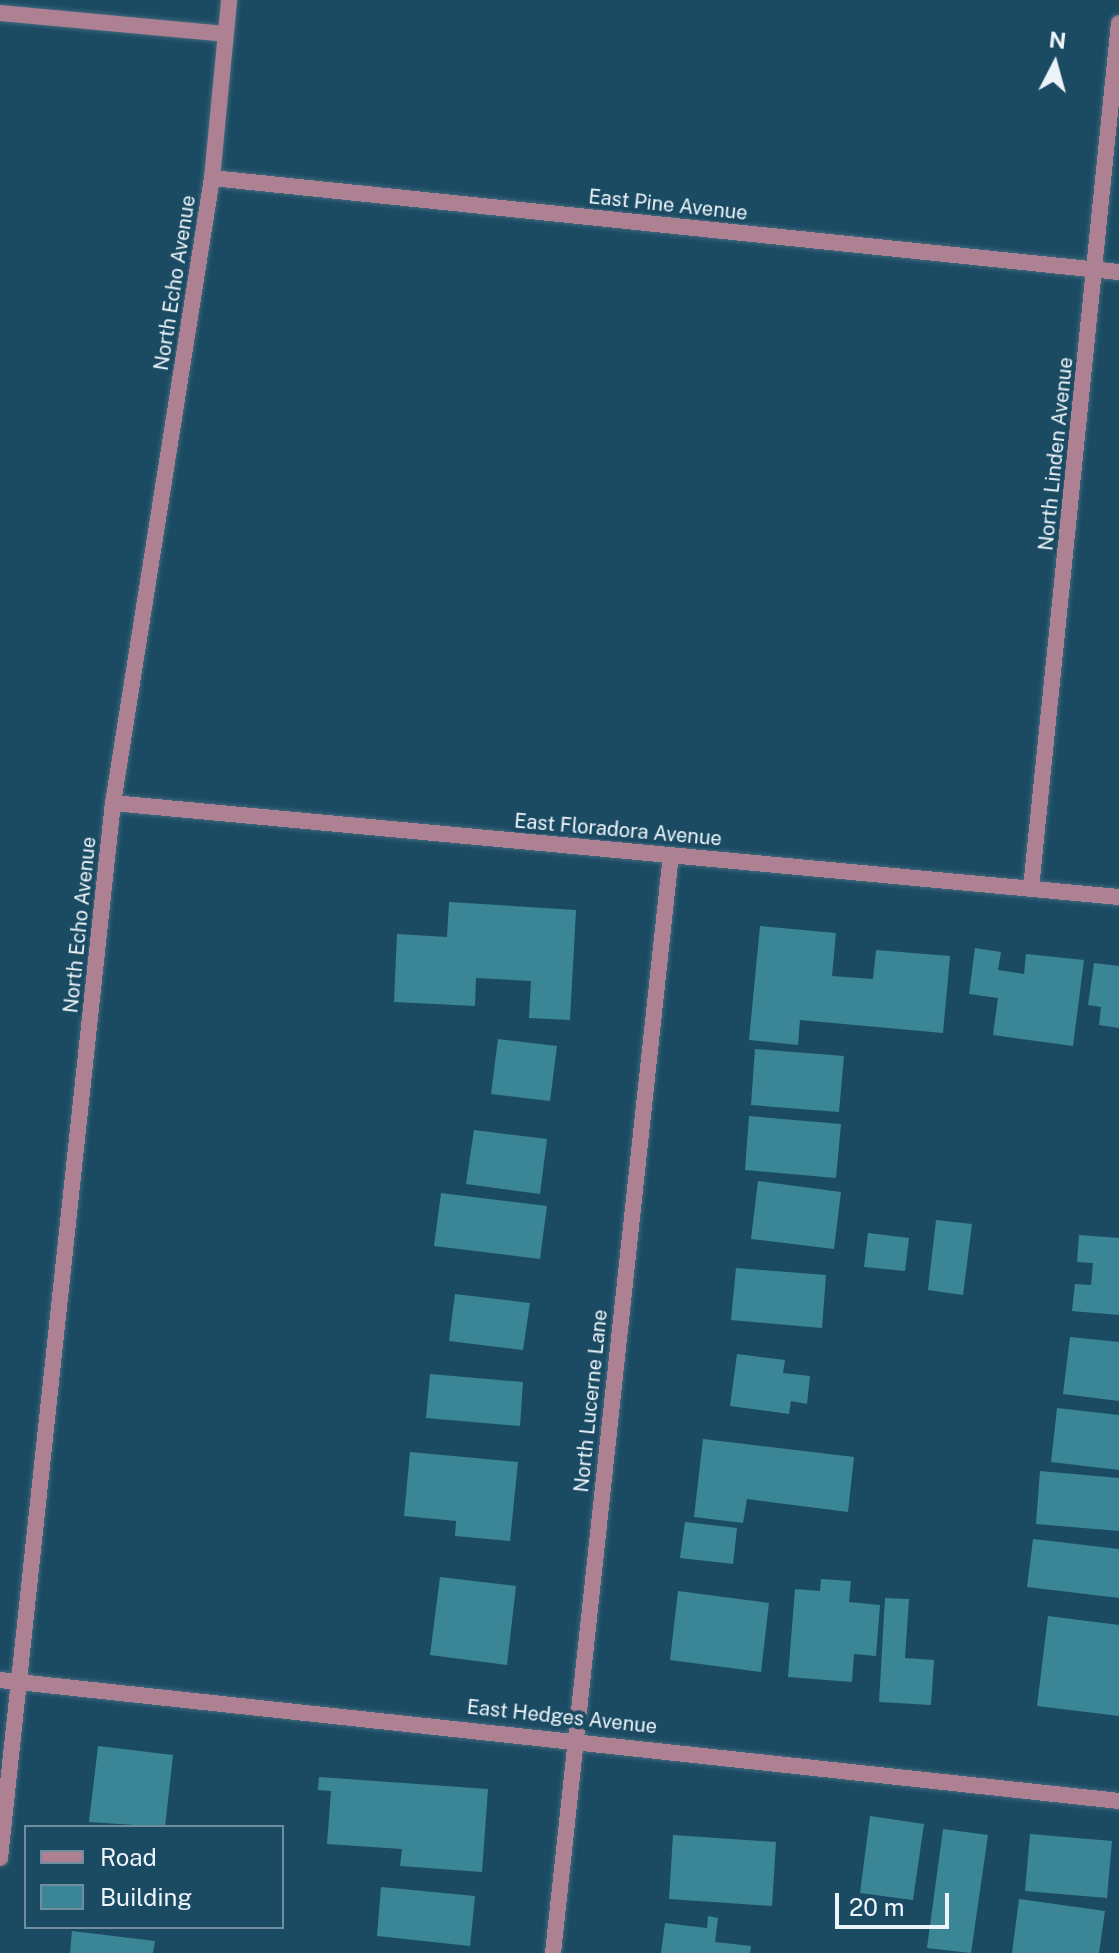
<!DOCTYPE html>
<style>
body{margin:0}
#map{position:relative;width:1119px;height:1953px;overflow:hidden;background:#1b4b63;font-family:"Public Sans",sans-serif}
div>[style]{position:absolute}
.building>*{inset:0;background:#3b8696}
.roads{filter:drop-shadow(0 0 2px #41697e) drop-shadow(0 0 2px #41697e)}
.minor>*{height:16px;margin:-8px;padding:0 8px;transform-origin:8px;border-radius:8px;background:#ad8192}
span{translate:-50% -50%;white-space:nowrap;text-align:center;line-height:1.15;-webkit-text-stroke:8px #1b4b63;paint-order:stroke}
.street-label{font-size:20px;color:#ecf4f9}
.legend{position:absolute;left:24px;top:1825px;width:260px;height:104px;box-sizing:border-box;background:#1b4b63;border:2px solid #6f8f9f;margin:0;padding:10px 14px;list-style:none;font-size:24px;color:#ecf4f9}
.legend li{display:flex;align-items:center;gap:16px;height:40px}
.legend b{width:40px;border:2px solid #6f8f9f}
.north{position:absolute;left:1015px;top:24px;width:80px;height:80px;-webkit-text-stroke:6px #1b4b63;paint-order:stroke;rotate:6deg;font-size:22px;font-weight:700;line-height:32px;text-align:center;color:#ecf4f9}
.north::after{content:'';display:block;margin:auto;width:28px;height:36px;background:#ecf4f9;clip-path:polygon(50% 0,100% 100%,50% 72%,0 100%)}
.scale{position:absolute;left:835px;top:1893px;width:114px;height:36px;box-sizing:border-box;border:4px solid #ecf4f9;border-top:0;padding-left:10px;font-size:24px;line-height:28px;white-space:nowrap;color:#ecf4f9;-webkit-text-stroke:6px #1b4b63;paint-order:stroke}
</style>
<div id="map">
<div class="building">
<div style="clip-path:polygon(449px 902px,576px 910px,570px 1020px,529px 1018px,531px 981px,476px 978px,475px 1006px,394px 1002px,397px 934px,447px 937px)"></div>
<div style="clip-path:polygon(760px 926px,836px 933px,832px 976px,873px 979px,876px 950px,950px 956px,943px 1033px,800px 1020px,798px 1045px,749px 1040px)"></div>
<div style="clip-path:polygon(975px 948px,1001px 952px,998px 970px,1024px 974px,1026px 954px,1084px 960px,1073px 1046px,993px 1035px,998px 998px,969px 994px)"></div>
<div style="clip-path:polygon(1094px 963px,1119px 966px,1119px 1028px,1099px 1025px,1101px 1007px,1088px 1005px)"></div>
<div style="clip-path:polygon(498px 1039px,557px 1046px,550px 1101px,491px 1094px)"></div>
<div style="clip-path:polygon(755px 1049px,844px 1056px,839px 1112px,751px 1105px)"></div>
<div style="clip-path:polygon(749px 1116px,841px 1124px,836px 1178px,745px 1170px)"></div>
<div style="clip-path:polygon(474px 1130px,547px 1139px,540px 1194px,466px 1184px)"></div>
<div style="clip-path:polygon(758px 1181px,841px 1192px,834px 1249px,751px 1239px)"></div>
<div style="clip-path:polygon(441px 1193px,547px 1206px,540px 1259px,434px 1246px)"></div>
<div style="clip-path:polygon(936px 1220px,972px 1224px,963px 1295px,928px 1290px)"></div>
<div style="clip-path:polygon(868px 1233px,909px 1238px,905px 1271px,864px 1267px)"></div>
<div style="clip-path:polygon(1079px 1235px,1119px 1238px,1119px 1315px,1072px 1311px,1075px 1284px,1091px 1285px,1093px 1263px,1077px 1262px)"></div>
<div style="clip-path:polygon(736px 1268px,826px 1275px,822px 1328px,731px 1320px)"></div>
<div style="clip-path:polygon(455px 1294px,530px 1303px,523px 1350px,449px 1341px)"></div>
<div style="clip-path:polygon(1070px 1337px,1119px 1342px,1119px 1401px,1063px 1394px)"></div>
<div style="clip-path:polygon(737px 1354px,785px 1360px,783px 1373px,810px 1376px,807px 1404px,791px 1401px,789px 1414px,730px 1406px)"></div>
<div style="clip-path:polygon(430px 1374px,523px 1382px,520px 1426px,426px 1418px)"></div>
<div style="clip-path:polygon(1057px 1408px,1119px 1415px,1119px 1470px,1051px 1462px)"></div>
<div style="clip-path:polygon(703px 1439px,854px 1457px,848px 1512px,747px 1499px,743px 1523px,694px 1517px)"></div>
<div style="clip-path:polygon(410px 1452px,518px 1462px,510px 1541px,455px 1536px,456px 1521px,404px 1516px)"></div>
<div style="clip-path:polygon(1040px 1471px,1119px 1478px,1119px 1531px,1036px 1524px)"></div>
<div style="clip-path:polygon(685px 1522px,737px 1528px,733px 1564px,680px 1558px)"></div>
<div style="clip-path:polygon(1033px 1539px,1119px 1549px,1119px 1598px,1027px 1587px)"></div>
<div style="clip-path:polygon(440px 1577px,516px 1586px,507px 1665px,430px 1655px)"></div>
<div style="clip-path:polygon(821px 1579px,851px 1581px,849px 1602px,880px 1605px,876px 1656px,854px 1654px,852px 1682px,788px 1677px,795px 1589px,820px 1591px)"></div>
<div style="clip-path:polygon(678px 1591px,769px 1603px,761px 1672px,670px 1660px)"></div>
<div style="clip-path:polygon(885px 1598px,909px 1599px,905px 1658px,934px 1660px,931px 1705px,879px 1702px)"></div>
<div style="clip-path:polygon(1048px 1616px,1119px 1625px,1119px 1716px,1037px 1706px)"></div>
<div style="clip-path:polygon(98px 1746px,173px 1755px,165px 1827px,89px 1822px)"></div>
<div style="clip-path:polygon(319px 1777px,488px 1789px,482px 1872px,400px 1866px,402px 1849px,327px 1844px,331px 1791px,318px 1790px)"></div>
<div style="clip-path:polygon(870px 1816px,924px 1824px,913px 1900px,860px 1893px)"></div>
<div style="clip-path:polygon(943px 1829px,988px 1835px,971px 1953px,927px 1948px)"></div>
<div style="clip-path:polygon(1030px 1834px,1112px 1841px,1107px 1898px,1025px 1891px)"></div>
<div style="clip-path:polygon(673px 1835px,776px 1842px,772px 1906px,669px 1899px)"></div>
<div style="clip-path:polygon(381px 1887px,475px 1896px,470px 1946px,377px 1936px)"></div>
<div style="clip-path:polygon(1019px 1899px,1105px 1911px,1099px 1953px,1012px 1953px)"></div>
<div style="clip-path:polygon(708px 1916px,718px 1918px,715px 1942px,751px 1946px,750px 1953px,661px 1953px,665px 1923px,707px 1928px)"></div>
<div style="clip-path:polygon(72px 1931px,155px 1941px,153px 1953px,70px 1953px)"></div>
</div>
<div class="roads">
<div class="minor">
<div style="left:0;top:13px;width:226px;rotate:5.3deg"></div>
<div style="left:212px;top:178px;width:912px;rotate:5.92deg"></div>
<div style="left:113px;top:803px;width:1010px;rotate:5.34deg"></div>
<div style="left:1031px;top:888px;width:869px;rotate:-84.19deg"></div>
<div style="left:0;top:1680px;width:1126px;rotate:6.17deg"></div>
<div style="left:0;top:1858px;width:1061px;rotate:-83.89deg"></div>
<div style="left:113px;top:803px;width:633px;rotate:-81deg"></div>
<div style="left:212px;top:178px;width:179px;rotate:-84.5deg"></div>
<div style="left:553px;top:1953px;width:1104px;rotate:-83.87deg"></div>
</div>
</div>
<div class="street-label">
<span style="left:668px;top:205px;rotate:6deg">East Pine Avenue</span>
<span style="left:175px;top:283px;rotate:-81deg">North Echo Avenue</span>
<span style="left:1056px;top:454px;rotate:-84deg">North Linden Avenue</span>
<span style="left:618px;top:830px;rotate:5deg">East Floradora Avenue</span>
<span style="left:80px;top:925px;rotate:-84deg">North Echo Avenue</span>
<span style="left:591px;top:1401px;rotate:-84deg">North Lucerne Lane</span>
<span style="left:562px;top:1717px;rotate:6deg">East Hedges Avenue</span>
</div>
<ul class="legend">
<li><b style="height:10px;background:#ad8192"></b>Road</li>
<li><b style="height:22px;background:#3b8696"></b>Building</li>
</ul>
<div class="north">N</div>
<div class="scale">20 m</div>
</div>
